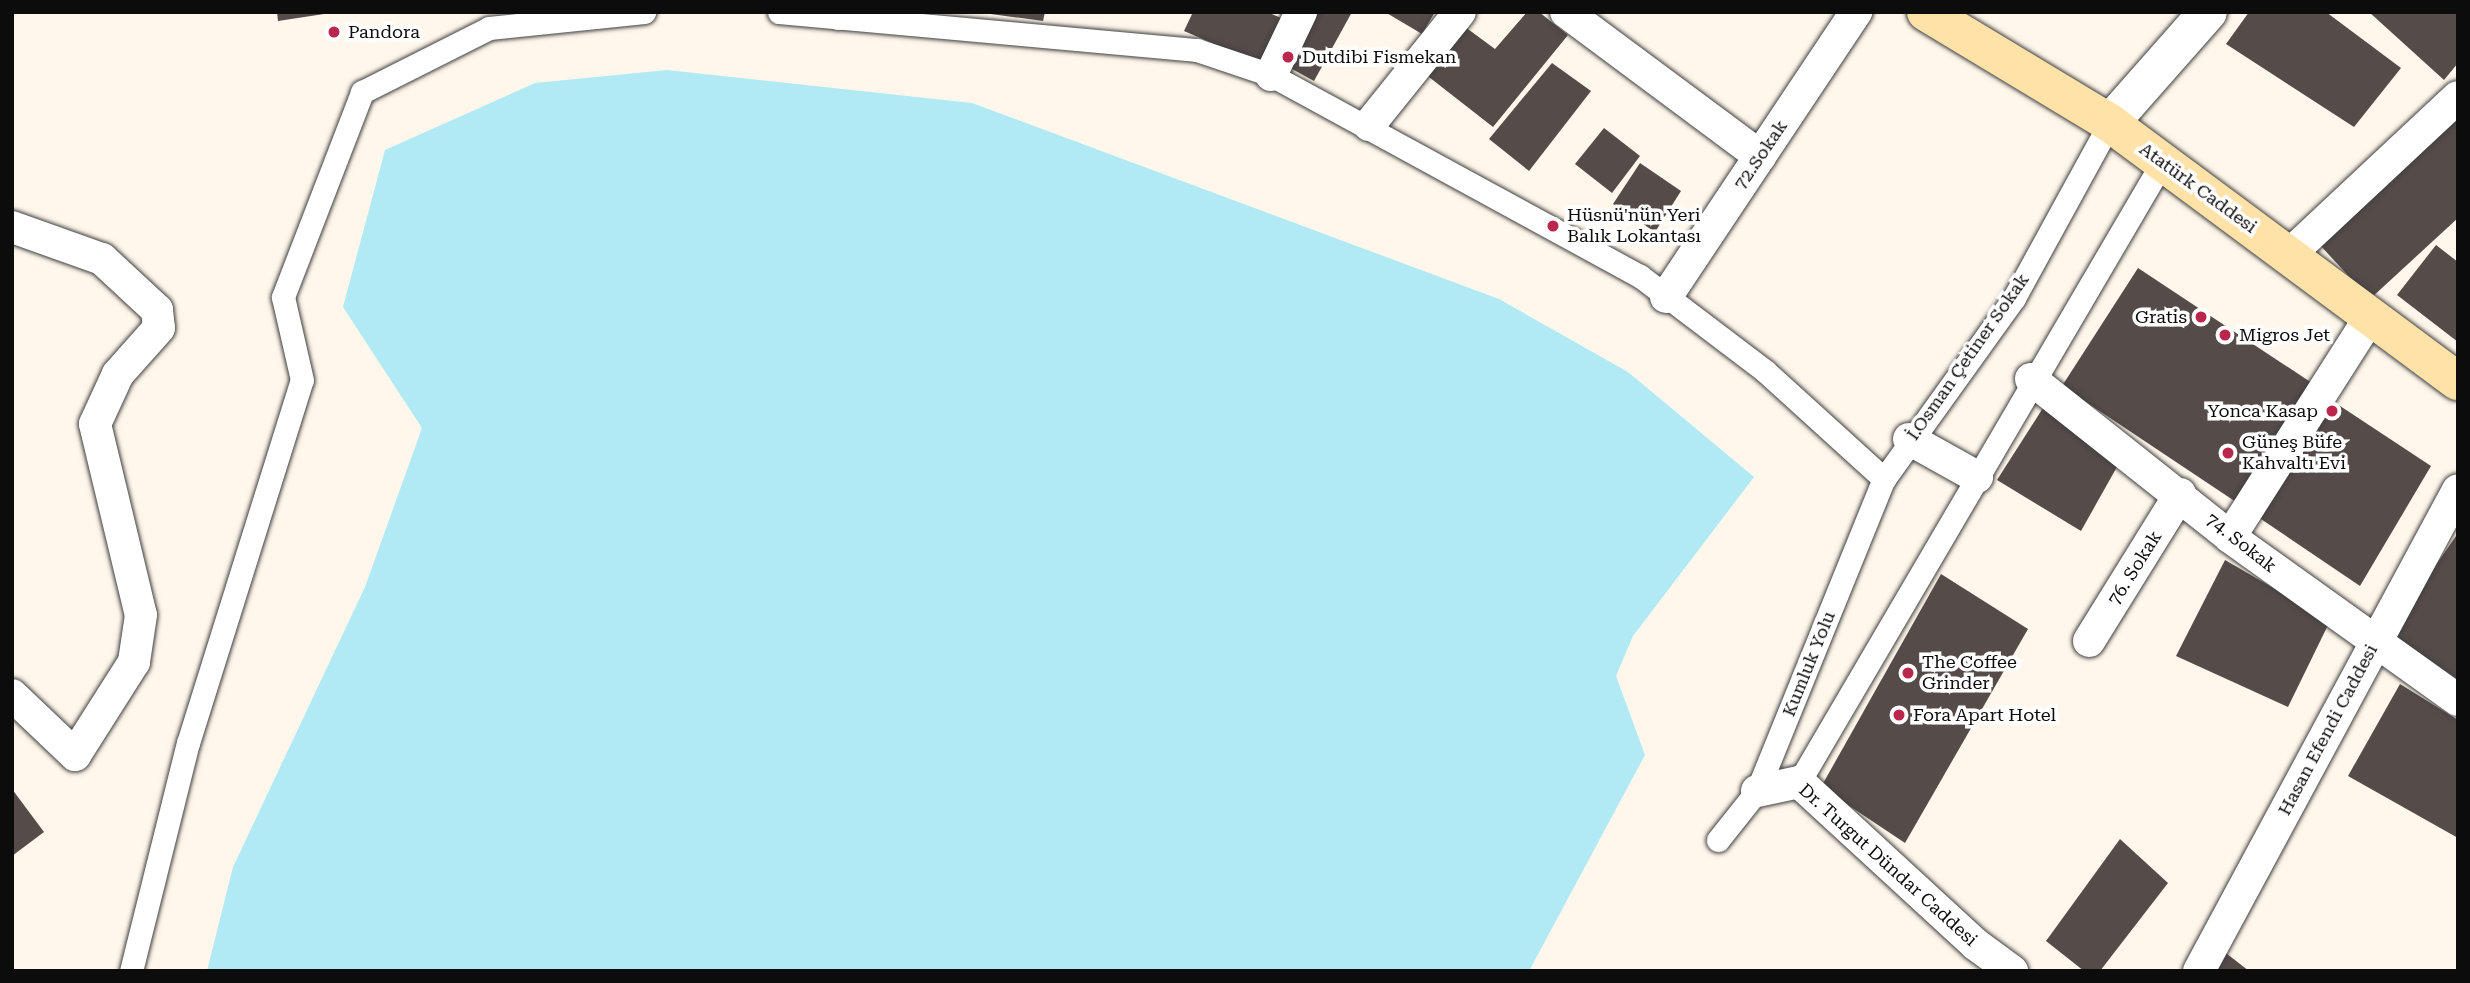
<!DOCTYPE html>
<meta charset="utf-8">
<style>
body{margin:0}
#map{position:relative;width:2470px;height:983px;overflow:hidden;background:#fff7eb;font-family:"Roboto Serif",serif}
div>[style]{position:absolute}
.water>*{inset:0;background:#b1eaf5}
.building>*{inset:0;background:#554b49}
.roads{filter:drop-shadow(0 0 2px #3f3f3f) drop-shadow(0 0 2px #3f3f3f)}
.pedestrian>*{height:23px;margin:-11.5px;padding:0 11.5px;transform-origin:11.5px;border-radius:11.5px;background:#fff}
.minor>*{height:32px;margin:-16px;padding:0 16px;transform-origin:16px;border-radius:16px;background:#fff}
.tertiary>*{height:38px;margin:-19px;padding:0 19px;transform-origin:19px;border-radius:19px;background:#fff}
.secondary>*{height:38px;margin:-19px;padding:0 19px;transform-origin:19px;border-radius:19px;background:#fee2a7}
.dots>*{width:19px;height:19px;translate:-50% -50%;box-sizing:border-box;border:4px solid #fff;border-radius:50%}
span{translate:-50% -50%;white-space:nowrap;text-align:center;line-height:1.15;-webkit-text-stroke:7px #fff;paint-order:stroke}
.poi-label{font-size:18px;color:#0c0c0c}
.left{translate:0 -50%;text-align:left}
.right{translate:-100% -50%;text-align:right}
.street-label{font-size:18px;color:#0c0c0c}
.frame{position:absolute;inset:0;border:14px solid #0c0c0c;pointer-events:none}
</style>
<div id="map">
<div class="water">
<div style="clip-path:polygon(667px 70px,972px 103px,1499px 299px,1628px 372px,1754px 477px,1633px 636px,1616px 676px,1645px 755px,1529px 971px,207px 971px,233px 867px,365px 587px,422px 428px,343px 307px,385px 150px,535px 83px)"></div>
</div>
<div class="building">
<div style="clip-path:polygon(277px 12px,324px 12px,324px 14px,278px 21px)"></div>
<div style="clip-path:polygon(976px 12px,1045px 12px,1043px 21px)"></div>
<div style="clip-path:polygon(1193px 12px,1267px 12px,1281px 18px,1261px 64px,1184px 31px)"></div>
<div style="clip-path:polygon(1309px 12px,1352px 12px,1314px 81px,1281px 63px)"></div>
<div style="clip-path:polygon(1385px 12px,1435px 12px,1422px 34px)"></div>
<div style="clip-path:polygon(1527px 12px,1539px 12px,1568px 35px,1493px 127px,1420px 70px,1457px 21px,1495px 49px)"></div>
<div style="clip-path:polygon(2249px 12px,2326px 12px,2401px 68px,2354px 127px,2226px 44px)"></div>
<div style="clip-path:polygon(2369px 12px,2458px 12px,2458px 63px,2444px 80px)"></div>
<div style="clip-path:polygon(1552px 63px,1591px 91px,1529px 171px,1489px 139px)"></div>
<div style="clip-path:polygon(2458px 112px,2458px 218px,2370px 299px,2318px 243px)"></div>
<div style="clip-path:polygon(1604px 128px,1640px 156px,1612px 193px,1575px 164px)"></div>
<div style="clip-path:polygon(1640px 163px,1681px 191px,1655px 232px,1613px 204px)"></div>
<div style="clip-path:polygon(2436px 245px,2458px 262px,2458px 342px,2397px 295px)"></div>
<div style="clip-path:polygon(2138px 268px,2315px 385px,2242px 506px,2062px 386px)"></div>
<div style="clip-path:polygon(2328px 398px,2431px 466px,2360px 586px,2255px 515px)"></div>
<div style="clip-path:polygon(2043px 408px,2122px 458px,2081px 531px,1997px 480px)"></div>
<div style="clip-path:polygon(2458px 533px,2458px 680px,2390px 632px)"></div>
<div style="clip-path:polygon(2225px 560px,2330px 621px,2288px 707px,2176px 656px)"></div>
<div style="clip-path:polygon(1941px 574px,2028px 629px,1905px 843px,1821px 787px)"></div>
<div style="clip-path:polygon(2400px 684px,2458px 720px,2458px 838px,2348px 776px)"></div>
<div style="clip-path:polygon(12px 789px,44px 832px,12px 856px)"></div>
<div style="clip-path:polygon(2120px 839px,2168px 883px,2100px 971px,2084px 971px,2046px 941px)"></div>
<div style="clip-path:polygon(2222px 950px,2249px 971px,2211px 971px)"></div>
</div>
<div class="roads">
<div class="pedestrian">
<div style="left:779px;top:12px;width:420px;rotate:5.2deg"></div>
<div style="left:1197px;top:50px;width:78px;rotate:18.7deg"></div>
<div style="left:1271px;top:75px;width:420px;rotate:28.6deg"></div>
<div style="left:1640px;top:276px;width:157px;rotate:37.2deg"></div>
<div style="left:1765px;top:371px;width:161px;rotate:42.2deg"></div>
<div style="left:1799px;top:782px;width:720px;rotate:-59.62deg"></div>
<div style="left:1718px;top:840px;width:63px;rotate:-51.5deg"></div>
<div style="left:1757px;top:791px;width:337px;rotate:-67.9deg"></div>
<div style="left:1884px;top:479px;width:223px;rotate:-54.3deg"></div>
<div style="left:2014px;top:298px;width:200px;rotate:-61.3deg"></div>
<div style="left:131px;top:971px;width:235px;rotate:-76deg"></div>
<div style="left:188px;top:743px;width:380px;rotate:-72.6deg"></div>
<div style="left:302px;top:380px;width:85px;rotate:-102.9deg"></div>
<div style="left:283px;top:297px;width:220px;rotate:-68.9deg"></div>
<div style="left:362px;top:92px;width:142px;rotate:-26.7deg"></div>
<div style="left:489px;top:28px;width:156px;rotate:-5.9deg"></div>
</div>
<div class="minor">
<div style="left:839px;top:12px;width:2px;rotate:90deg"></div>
<div style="left:1566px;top:12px;width:242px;rotate:36.6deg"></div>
<div style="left:1271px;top:75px;width:70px;rotate:-64.5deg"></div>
<div style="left:1369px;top:125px;width:145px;rotate:-51.2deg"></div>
<div style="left:12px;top:227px;width:96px;rotate:19.6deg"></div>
<div style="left:102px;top:259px;width:75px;rotate:42.8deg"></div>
<div style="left:157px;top:310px;width:18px;rotate:84deg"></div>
<div style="left:159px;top:328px;width:62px;rotate:131.7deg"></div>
<div style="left:118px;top:374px;width:55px;rotate:114.7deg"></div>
<div style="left:95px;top:424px;width:196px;rotate:76.5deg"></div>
<div style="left:141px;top:615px;width:48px;rotate:98.5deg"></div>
<div style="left:134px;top:662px;width:110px;rotate:122.4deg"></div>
<div style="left:75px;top:755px;width:87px;rotate:-136.4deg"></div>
<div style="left:2289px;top:255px;width:231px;rotate:-43.1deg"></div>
<div style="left:1666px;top:297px;width:343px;rotate:-56.3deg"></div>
<div style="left:2031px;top:379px;width:254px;rotate:38.4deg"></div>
<div style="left:2230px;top:537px;width:280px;rotate:35.6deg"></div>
<div style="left:1909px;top:439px;width:78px;rotate:29.2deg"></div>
<div style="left:2230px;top:537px;width:262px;rotate:-57.5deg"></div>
<div style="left:2089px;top:641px;width:173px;rotate:-58.2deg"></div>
<div style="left:1757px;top:791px;width:43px;rotate:-12.1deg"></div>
<div style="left:1799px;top:782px;width:239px;rotate:42.6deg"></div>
<div style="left:1975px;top:944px;width:46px;rotate:36.1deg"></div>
<div style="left:2199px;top:971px;width:546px;rotate:-61.7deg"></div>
</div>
<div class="tertiary">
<div style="left:2110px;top:123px;width:148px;rotate:-48.6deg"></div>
</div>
<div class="secondary">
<div style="left:1926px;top:12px;width:215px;rotate:31.1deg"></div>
<div style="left:2110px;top:123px;width:433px;rotate:36.6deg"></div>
</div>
</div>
<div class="dots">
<div style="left:334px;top:32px;background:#ba264c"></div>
<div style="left:1288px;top:57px;background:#ba264c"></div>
<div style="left:1553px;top:226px;background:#ba264c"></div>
<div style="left:2201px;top:317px;background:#ba264c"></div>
<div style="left:2225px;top:335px;background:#ba264c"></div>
<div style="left:2332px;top:411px;background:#ba264c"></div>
<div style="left:2228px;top:453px;background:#ba264c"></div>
<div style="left:1908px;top:673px;background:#ba264c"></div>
<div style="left:1899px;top:715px;background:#ba264c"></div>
</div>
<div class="poi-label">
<span class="left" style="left:348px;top:32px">Pandora</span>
<span class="left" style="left:1302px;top:57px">Dutdibi Fismekan</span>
<span class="left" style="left:1567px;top:226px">Hüsnü'nün Yeri<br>Balık Lokantası</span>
<span class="right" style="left:2187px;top:317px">Gratis</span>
<span class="left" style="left:2239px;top:335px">Migros Jet</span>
<span class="right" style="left:2318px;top:411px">Yonca Kasap</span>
<span class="left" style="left:2242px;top:453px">Güneş Büfe<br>Kahvaltı Evi</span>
<span class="left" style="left:1922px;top:673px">The Coffee<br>Grinder</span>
<span class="left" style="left:1913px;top:715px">Fora Apart Hotel</span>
</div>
<div class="street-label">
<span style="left:1761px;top:155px;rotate:-56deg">72.Sokak</span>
<span style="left:2198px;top:188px;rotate:36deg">Atatürk Caddesi</span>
<span style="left:1968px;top:357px;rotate:-55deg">İ.Osman Çetiner Sokak</span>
<span style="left:2241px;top:543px;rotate:38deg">74. Sokak</span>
<span style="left:2135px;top:568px;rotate:-58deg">76. Sokak</span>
<span style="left:1809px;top:664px;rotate:-68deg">Kumluk Yolu</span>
<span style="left:2328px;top:730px;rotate:-62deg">Hasan Efendi Caddesi</span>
<span style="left:1888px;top:865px;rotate:42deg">Dr. Turgut Dündar Caddesi</span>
</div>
<div class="frame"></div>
</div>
